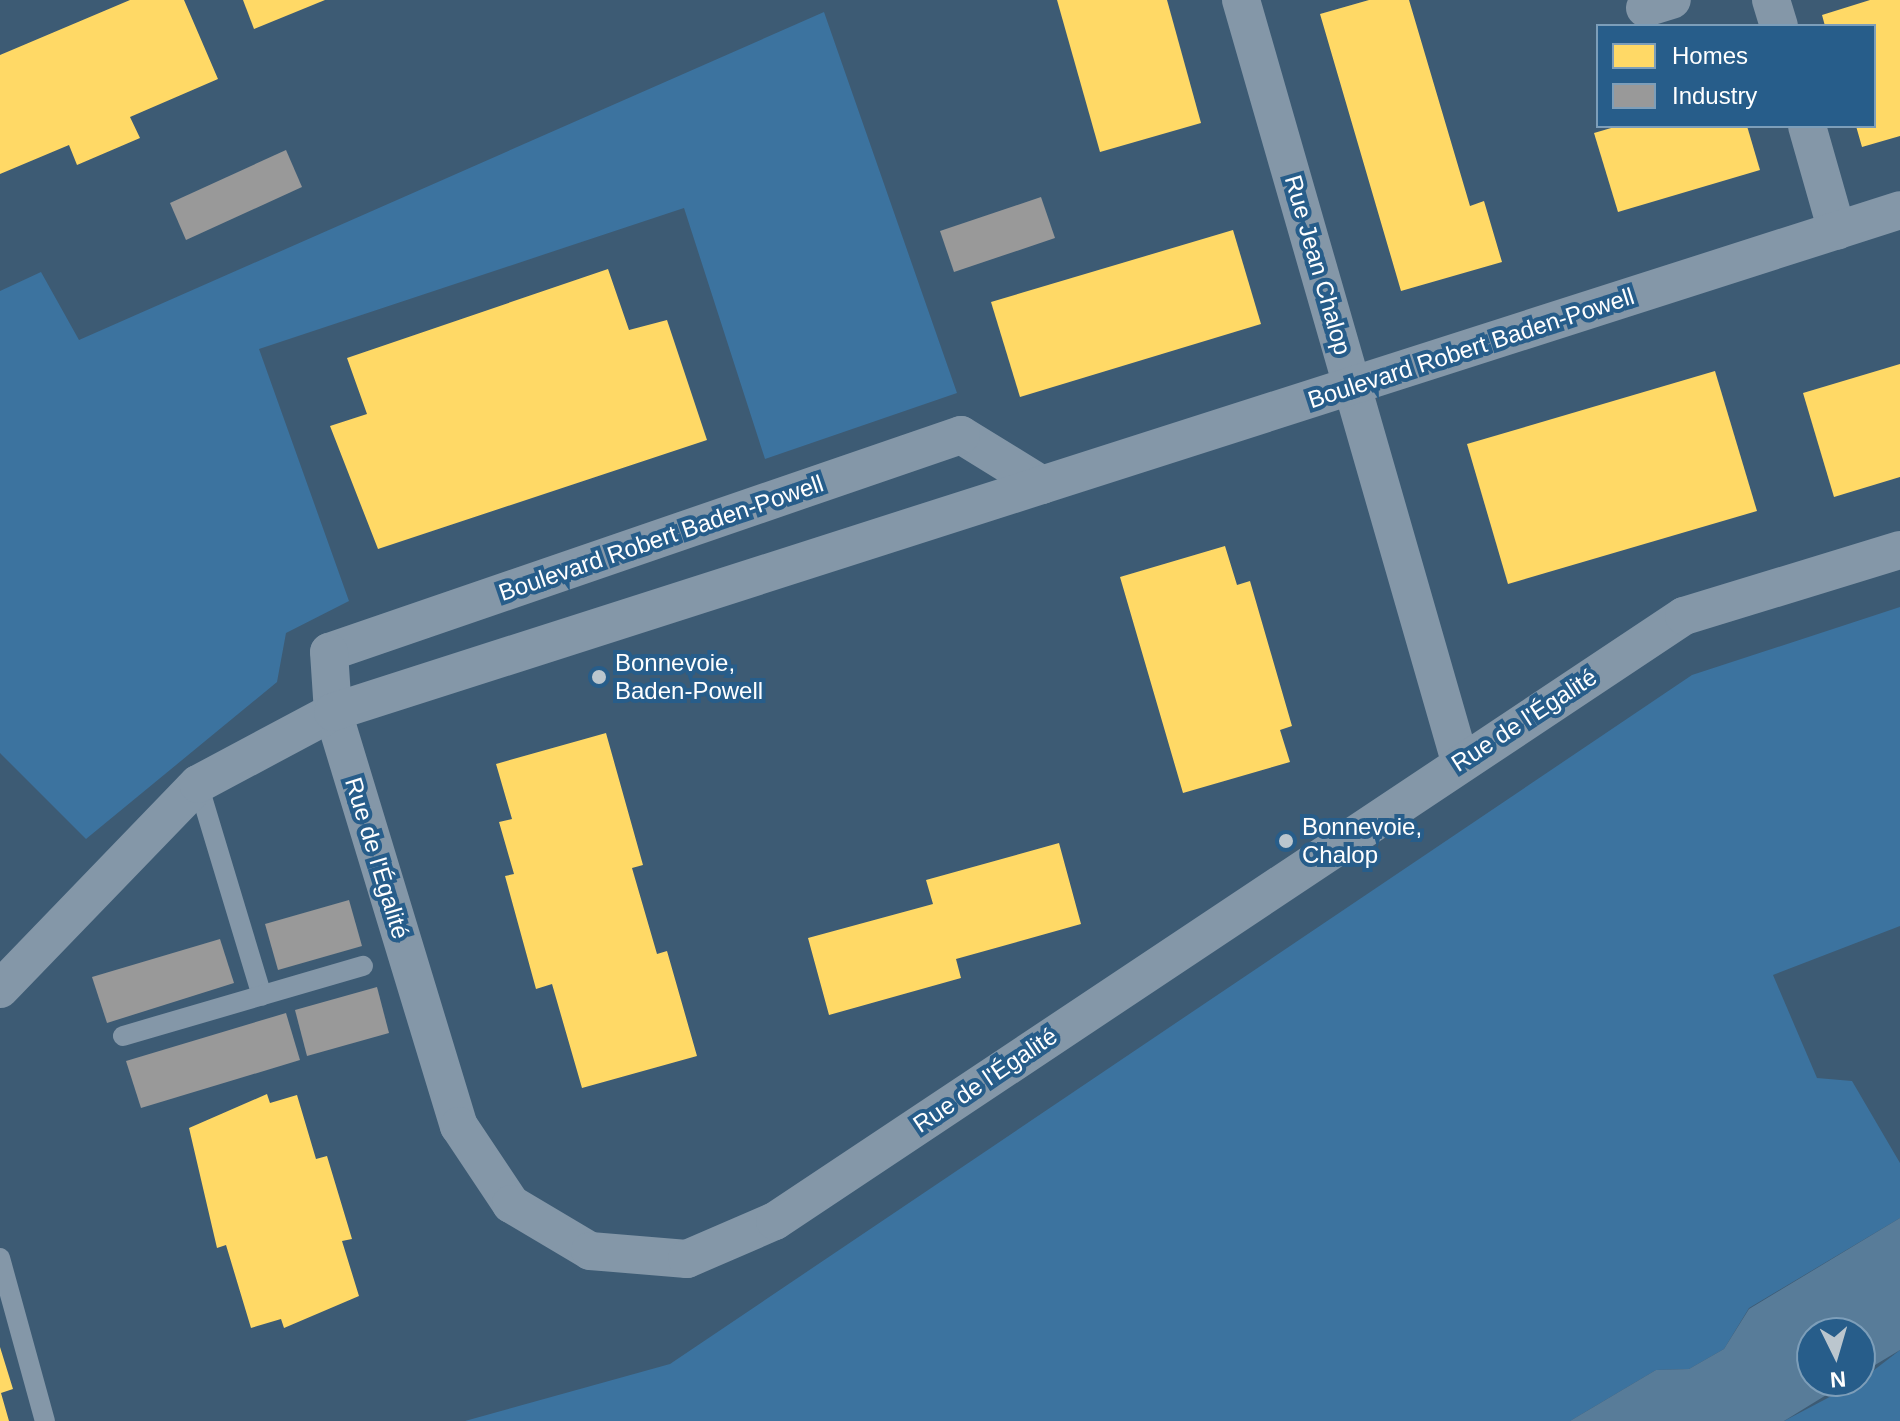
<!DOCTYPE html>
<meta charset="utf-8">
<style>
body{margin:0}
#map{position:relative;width:1900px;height:1421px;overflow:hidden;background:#3d5b74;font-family:Arial,sans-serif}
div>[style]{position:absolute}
.green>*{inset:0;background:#3c739f}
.water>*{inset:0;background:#587c99}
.homes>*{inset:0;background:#ffd966}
.industry>*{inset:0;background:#999}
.lane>*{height:20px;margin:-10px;padding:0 10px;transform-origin:10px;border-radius:10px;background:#8497a8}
.street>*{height:38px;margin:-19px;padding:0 19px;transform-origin:19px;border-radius:19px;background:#8497a8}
.dots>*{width:22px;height:22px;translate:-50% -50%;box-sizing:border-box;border:4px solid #275d8a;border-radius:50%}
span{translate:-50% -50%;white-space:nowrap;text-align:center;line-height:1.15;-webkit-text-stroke:8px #275d8a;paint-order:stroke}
.street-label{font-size:24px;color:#fff}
.poi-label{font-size:24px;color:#fff}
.left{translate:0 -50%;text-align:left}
.legend{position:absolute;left:1596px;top:24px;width:280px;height:104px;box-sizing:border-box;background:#275d8a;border:2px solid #7d9eb9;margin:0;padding:10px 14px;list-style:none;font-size:24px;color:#fff}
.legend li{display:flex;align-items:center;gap:16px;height:40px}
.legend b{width:40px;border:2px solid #7d9eb9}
.north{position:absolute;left:1796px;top:1317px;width:80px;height:80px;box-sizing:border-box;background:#275d8a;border:2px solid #7d9eb9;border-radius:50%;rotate:175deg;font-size:22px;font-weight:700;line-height:32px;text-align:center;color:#fff}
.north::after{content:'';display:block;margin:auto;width:28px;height:36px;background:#bbc6ce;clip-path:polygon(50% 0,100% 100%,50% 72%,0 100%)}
</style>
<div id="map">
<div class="green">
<div style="clip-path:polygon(824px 12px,957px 393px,765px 459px,684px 208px,259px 349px,349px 601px,286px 633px,277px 682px,86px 839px,0 753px,0 291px,41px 272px,79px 340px)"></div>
<div style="clip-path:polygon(1900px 607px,1900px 926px,1773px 975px,1817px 1078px,1852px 1081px,1900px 1163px,1900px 1218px,1749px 1308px,1724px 1349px,1689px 1369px,1656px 1370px,1570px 1421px,465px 1421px,670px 1364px,1692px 675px)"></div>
<div style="clip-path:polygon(1900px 1350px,1900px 1421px,1784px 1421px,1860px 1381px)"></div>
</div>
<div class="water">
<div style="clip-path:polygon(1900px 1218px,1900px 1350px,1860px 1374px,1860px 1333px,1812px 1333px,1812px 1381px,1849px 1381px,1784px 1421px,1570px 1421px,1656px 1370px,1689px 1369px,1724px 1349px,1749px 1309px)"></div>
</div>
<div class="homes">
<div style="clip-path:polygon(130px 0,184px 0,218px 79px,130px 117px,140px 138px,77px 165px,69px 145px,0 174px,0 55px)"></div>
<div style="clip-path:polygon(243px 0,325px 0,254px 29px)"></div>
<div style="clip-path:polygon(1057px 0,1167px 0,1201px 123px,1100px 152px)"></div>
<div style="clip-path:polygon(1369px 0,1409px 0,1470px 206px,1484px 201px,1502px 262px,1401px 291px,1320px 14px)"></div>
<div style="clip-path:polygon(1870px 0,1900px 0,1900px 136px,1862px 147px,1856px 126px,1874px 126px,1874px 26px,1825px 26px,1822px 15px)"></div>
<div style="clip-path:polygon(1618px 126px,1747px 126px,1760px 170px,1618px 212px,1594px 133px)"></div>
<div style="clip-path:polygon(1233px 230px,1261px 324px,1020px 397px,991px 302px)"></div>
<div style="clip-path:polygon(608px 269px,629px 330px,667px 320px,707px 440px,378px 549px,330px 426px,367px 414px,347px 358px)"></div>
<div style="clip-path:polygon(1900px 364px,1900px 477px,1834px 497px,1803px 393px)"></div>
<div style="clip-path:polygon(1715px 371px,1757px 511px,1508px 584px,1467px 444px)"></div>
<div style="clip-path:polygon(1225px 546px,1237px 585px,1250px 581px,1292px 726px,1280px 730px,1290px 762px,1183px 793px,1120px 577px)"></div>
<div style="clip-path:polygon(606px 733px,643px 865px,632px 868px,657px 954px,667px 951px,697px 1056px,582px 1088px,552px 984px,536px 989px,505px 876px,514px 874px,499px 822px,512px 819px,496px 764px)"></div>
<div style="clip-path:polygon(1059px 843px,1081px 924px,956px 959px,961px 978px,829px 1015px,808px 938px,933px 904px,926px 880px)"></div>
<div style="clip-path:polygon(267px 1094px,270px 1103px,297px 1095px,316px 1159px,327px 1156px,352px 1239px,342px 1241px,359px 1296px,284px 1328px,281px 1319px,251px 1328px,226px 1245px,217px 1248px,189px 1128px)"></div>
<div style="clip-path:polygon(0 1347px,13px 1389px,1px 1393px,9px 1421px,0 1421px)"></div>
</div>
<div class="industry">
<div style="clip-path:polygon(286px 150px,302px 187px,186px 240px,170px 203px)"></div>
<div style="clip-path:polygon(1041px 197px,1055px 238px,954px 272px,940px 231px)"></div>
<div style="clip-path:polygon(349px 900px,362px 946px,278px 970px,265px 924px)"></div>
<div style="clip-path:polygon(220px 939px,234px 983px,107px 1023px,92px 977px)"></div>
<div style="clip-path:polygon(377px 987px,389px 1033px,307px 1056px,295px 1010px)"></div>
<div style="clip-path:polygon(286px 1013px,300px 1060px,141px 1108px,126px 1061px)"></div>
</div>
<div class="lane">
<div style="left:198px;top:784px;width:221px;rotate:73.2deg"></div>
<div style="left:123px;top:1036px;width:250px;rotate:-16.3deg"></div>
<div style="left:0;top:1258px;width:169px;rotate:74.6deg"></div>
</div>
<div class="street">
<div style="left:1241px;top:0;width:792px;rotate:73.95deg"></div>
<div style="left:1771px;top:0;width:27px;rotate:73deg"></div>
<div style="left:1645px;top:8px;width:28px;rotate:-17deg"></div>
<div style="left:1807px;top:126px;width:109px;rotate:74.1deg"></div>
<div style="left:1042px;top:485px;width:95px;rotate:-148.3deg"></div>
<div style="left:961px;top:435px;width:668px;rotate:161.05deg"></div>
<div style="left:329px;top:652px;width:60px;rotate:86.2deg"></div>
<div style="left:333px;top:712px;width:433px;rotate:73.1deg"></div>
<div style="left:459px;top:1126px;width:94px;rotate:56.3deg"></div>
<div style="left:511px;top:1204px;width:92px;rotate:30.7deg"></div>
<div style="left:590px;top:1251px;width:97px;rotate:4.7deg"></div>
<div style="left:687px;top:1259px;width:96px;rotate:-23.4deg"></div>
<div style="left:775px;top:1221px;width:1092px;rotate:-33.65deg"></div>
<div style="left:1684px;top:616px;width:226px;rotate:-17deg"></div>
<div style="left:0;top:989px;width:285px;rotate:-46deg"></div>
<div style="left:198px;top:784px;width:153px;rotate:-28.1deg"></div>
<div style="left:333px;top:712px;width:1645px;rotate:-17.76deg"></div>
</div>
<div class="dots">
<div style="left:599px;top:677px;background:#bbc6ce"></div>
<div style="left:1286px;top:841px;background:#bbc6ce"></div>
</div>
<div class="street-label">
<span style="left:1318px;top:265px;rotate:74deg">Rue Jean Chalop</span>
<span style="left:1471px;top:348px;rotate:-18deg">Boulevard Robert Baden-Powell</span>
<span style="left:661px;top:538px;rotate:-19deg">Boulevard Robert Baden-Powell</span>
<span style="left:1524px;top:720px;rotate:-33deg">Rue de l'Égalité</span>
<span style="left:377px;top:858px;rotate:73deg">Rue de l'Égalité</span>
<span style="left:985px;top:1080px;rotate:-34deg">Rue de l'Égalité</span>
</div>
<div class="poi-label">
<span class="left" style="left:615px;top:677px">Bonnevoie,<br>Baden-Powell</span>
<span class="left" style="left:1302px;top:841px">Bonnevoie,<br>Chalop</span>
</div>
<ul class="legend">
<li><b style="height:22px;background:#ffd966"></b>Homes</li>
<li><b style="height:22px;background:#999"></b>Industry</li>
</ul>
<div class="north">N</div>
</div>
